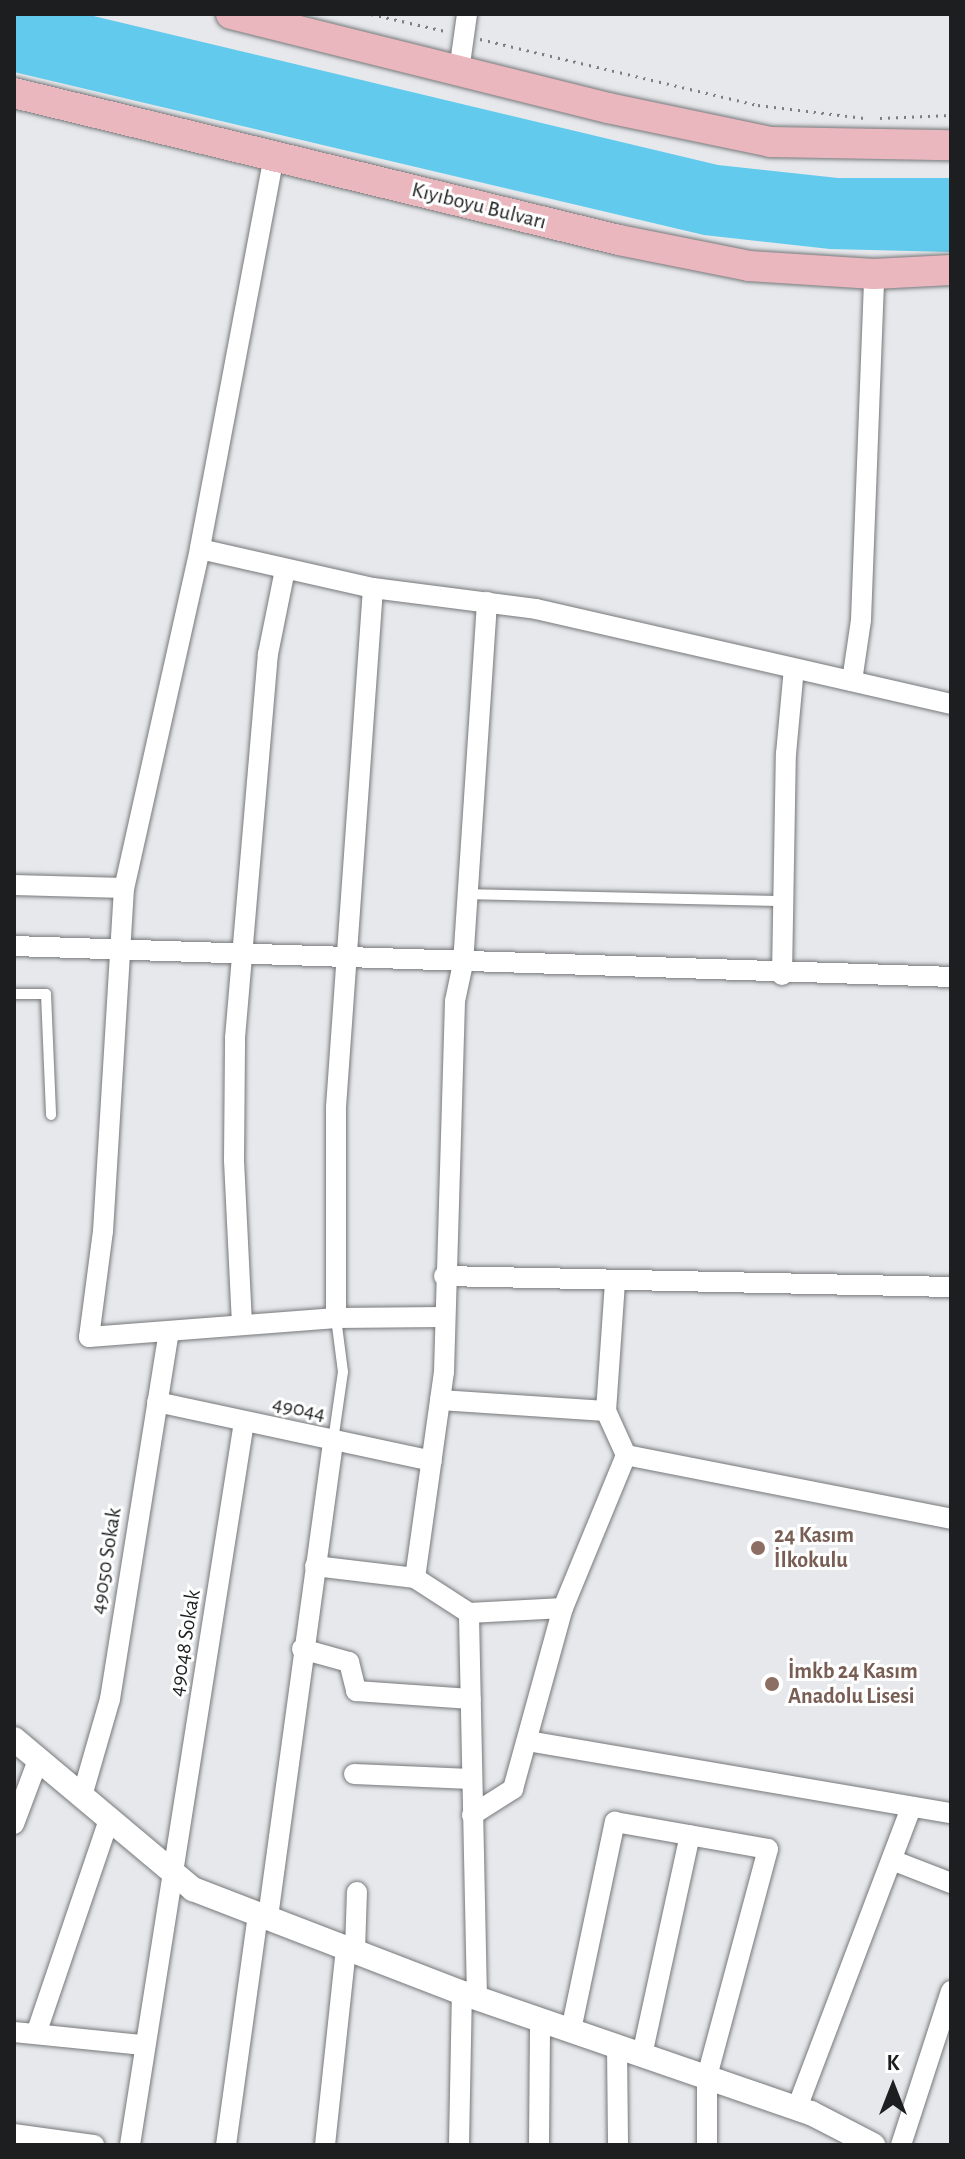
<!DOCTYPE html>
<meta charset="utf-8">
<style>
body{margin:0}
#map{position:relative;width:965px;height:2159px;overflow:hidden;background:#e6e8eb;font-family:"Alegreya Sans",sans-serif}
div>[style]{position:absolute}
.water>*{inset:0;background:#62cbed}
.path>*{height:3px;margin-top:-1.5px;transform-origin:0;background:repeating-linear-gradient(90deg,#7d7e80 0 2px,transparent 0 8px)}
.roads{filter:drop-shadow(0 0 2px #76787a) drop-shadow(0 0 2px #76787a)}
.service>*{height:10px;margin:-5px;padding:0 5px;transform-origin:5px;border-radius:5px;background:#fff}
.minor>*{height:20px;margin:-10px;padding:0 10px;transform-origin:10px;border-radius:10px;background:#fff}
.tertiary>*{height:24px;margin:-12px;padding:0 12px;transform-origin:12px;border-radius:12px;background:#fff}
.primary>*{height:30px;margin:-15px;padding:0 15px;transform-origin:15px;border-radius:15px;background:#eab7bf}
.dots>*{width:22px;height:22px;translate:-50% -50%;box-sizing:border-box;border:4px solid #fff;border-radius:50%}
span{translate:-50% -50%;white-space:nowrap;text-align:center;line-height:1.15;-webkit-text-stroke:6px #fff;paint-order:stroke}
.street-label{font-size:22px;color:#1d1e1f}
.education-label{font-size:22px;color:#785e54;font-weight:700}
.left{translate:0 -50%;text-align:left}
.frame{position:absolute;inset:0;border:16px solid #1d1e1f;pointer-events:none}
.north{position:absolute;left:853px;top:2047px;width:80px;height:80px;-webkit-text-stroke:6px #fff;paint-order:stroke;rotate:0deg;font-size:22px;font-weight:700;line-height:32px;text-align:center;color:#1d1e1f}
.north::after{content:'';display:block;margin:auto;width:28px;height:36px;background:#1d1e1f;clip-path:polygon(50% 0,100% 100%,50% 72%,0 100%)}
</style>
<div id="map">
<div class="water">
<div style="clip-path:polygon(14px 14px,85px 14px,718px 165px,838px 178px,951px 178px,951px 252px,830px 249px,704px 235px,14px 72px)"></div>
</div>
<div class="path">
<div style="left:371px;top:14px;width:76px;rotate:12.9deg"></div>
<div style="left:480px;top:39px;width:286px;rotate:13.4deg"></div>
<div style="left:758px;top:105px;width:107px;rotate:7deg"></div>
<div style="left:880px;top:118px;width:71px;rotate:-2.4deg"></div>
</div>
<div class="roads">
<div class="service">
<div style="left:467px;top:894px;width:317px;rotate:1.3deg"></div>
<div style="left:14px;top:994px;width:32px"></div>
<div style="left:46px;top:994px;width:121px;rotate:87.6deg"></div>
<div style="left:333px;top:1441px;width:70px;rotate:-81.8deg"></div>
<div style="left:343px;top:1372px;width:54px;rotate:-97.4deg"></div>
</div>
<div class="minor">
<div style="left:459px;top:71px;width:58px;rotate:-82deg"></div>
<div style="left:274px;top:156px;width:400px;rotate:100.7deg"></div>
<div style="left:200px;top:549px;width:347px;rotate:102.6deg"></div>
<div style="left:124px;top:888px;width:344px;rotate:93.5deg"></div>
<div style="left:103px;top:1231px;width:107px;rotate:97.5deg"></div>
<div style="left:89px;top:1337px;width:248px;rotate:-4.4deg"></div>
<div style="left:336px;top:1318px;width:107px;rotate:-0.5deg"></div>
<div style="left:200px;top:549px;width:177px;rotate:12.7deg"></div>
<div style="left:373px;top:588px;width:164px;rotate:7.3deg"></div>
<div style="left:536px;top:609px;width:426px;rotate:12.9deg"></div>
<div style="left:852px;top:681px;width:62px;rotate:-81.6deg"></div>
<div style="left:861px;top:620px;width:346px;rotate:-87.8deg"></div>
<div style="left:14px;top:885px;width:110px;rotate:1.6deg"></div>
<div style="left:14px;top:946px;width:938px;rotate:1.89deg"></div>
<div style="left:782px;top:975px;width:221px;rotate:-89deg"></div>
<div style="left:786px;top:754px;width:86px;rotate:-84.7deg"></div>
<div style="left:444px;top:1276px;width:507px;rotate:1.24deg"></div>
<div style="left:336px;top:1318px;width:211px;rotate:-90deg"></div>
<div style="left:336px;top:1107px;width:520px;rotate:-85.92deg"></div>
<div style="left:242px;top:1324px;width:164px;rotate:-92.8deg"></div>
<div style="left:234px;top:1160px;width:122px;rotate:-89.5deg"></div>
<div style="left:235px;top:1038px;width:385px;rotate:-85.1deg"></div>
<div style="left:268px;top:654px;width:86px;rotate:-78.6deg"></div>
<div style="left:440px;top:1400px;width:166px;rotate:3.8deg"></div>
<div style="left:606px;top:1411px;width:48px;rotate:65.6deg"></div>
<div style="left:626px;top:1455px;width:331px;rotate:11.1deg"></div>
<div style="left:157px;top:1402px;width:281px;rotate:12.1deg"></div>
<div style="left:606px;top:1411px;width:128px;rotate:-86deg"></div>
<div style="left:315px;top:1566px;width:101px;rotate:6.8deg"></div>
<div style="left:469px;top:1613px;width:94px;rotate:-3deg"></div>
<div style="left:563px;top:1608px;width:165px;rotate:-67.6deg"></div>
<div style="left:302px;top:1649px;width:49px;rotate:15.5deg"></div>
<div style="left:349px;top:1662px;width:30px;rotate:76deg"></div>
<div style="left:356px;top:1691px;width:115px;rotate:4deg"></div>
<div style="left:528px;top:1741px;width:429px;rotate:9.7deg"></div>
<div style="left:354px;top:1774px;width:117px;rotate:2.4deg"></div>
<div style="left:82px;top:1796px;width:101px;rotate:-73.9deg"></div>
<div style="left:110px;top:1699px;width:372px;rotate:-80.9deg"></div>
<div style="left:472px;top:1815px;width:49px;rotate:-32.4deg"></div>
<div style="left:513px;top:1789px;width:188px;rotate:-74.6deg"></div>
<div style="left:14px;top:1824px;width:68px;rotate:-69.4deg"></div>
<div style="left:892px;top:1860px;width:63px;rotate:21.3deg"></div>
<div style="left:268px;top:1917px;width:480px;rotate:-82.2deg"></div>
<div style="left:355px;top:1951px;width:59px;rotate:-88.1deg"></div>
<div style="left:477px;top:1998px;width:385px;rotate:-91.2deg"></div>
<div style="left:469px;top:1613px;width:64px;rotate:-147.1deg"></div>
<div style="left:415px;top:1578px;width:208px;rotate:-82deg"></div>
<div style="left:444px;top:1372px;width:371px;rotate:-88.3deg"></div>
<div style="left:455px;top:1001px;width:38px;rotate:-78deg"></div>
<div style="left:463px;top:964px;width:363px;rotate:-86.2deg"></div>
<div style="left:571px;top:2030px;width:213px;rotate:-78.1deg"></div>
<div style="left:615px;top:1822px;width:155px;rotate:10deg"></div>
<div style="left:768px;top:1849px;width:236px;rotate:105deg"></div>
<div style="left:707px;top:2077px;width:68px;rotate:90deg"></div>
<div style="left:14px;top:2032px;width:130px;rotate:5.8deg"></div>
<div style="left:36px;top:2034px;width:227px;rotate:-71.2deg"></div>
<div style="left:617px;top:2046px;width:99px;rotate:89.4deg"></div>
<div style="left:642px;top:2055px;width:225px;rotate:-77.7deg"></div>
<div style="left:797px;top:2108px;width:321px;rotate:-69.2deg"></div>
<div style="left:14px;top:2134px;width:81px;rotate:7.8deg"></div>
<div style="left:130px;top:2145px;width:732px;rotate:-81.04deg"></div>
<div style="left:226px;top:2145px;width:234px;rotate:-82.1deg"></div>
<div style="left:325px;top:2145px;width:198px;rotate:-83.9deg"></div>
<div style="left:459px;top:2145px;width:152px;rotate:-88.9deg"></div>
<div style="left:539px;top:2145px;width:126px;rotate:-89.5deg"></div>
<div style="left:901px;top:2145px;width:162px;rotate:-72deg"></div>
</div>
<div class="tertiary">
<div style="left:14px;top:1739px;width:234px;rotate:40deg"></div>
<div style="left:193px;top:1889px;width:288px;rotate:21.1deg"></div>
<div style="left:462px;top:1993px;width:369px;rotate:19deg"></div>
<div style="left:811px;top:2113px;width:70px;rotate:27.3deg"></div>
</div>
<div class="primary">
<div style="left:231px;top:14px;width:389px;rotate:14deg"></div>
<div style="left:608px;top:108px;width:167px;rotate:11.8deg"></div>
<div style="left:771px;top:142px;width:180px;rotate:1deg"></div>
<div style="left:14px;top:93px;width:623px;rotate:13.66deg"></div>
<div style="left:619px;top:240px;width:133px;rotate:11.3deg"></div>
<div style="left:749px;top:266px;width:125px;rotate:3.7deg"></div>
<div style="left:874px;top:274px;width:77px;rotate:-3deg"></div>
</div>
</div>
<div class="dots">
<div style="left:758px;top:1548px;background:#8d6e63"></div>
<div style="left:772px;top:1684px;background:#8d6e63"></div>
</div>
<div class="street-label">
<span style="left:479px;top:206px;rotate:14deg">Kıyıboyu Bulvarı</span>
<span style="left:299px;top:1409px;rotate:12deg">49044</span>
<span style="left:106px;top:1561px;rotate:-81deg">49050 Sokak</span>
<span style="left:185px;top:1643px;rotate:-81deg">49048 Sokak</span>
</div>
<div class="education-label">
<span class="left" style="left:774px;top:1548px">24 Kasım<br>İlkokulu</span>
<span class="left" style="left:788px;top:1684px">İmkb 24 Kasım<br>Anadolu Lisesi</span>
</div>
<div class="frame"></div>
<div class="north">K</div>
</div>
